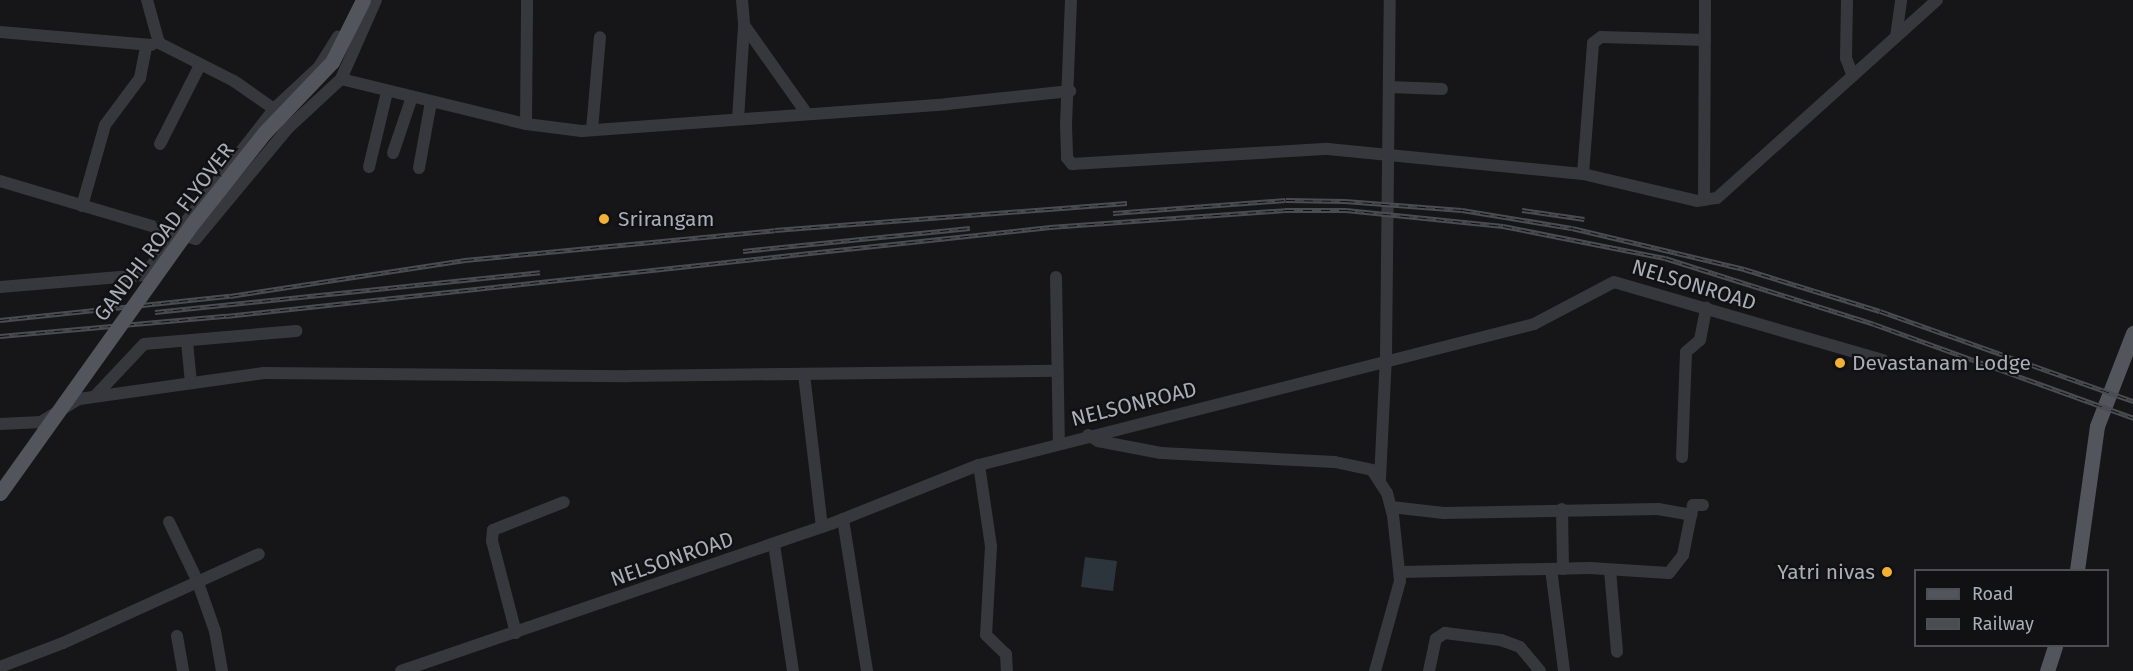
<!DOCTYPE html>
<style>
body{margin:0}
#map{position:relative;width:2133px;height:671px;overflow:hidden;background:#161618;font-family:"Fira Sans",sans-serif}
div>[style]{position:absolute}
.water>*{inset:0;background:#2c353c}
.minor>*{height:12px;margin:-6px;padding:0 6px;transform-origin:6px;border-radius:6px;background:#37383d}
.major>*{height:15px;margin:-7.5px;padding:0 7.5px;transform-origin:7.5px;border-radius:7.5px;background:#53555c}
.rail>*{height:5px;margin-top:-2.5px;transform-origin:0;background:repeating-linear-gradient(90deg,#111113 0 9px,#4a4c52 0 18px);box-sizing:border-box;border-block:2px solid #4a4c52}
.major-bridge>*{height:15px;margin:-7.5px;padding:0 7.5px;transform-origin:7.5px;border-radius:7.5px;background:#53555c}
.dots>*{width:16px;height:16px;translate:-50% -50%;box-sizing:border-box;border:3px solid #111113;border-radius:50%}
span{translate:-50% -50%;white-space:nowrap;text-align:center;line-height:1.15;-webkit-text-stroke:4.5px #111113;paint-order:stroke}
.poi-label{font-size:21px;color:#a8adb8}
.left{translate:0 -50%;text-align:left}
.right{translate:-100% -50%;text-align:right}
.street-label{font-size:21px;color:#a8adb8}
.legend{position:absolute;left:1914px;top:569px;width:195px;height:78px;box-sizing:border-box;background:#111113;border:2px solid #4d4f55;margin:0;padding:8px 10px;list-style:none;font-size:18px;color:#a8adb8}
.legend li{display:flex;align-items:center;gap:12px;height:30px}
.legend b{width:30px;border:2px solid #4d4f55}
</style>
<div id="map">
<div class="water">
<div style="clip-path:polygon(1085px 557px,1117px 561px,1113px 591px,1081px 587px)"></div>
</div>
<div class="minor">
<div style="left:147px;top:0;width:45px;rotate:74.4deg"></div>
<div style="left:159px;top:43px;width:84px;rotate:26.9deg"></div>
<div style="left:234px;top:81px;width:49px;rotate:35deg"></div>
<div style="left:742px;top:0;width:25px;rotate:85deg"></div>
<div style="left:744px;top:25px;width:109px;rotate:54.7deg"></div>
<div style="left:1071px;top:0;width:125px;rotate:92.3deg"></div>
<div style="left:1066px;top:125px;width:33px;rotate:88deg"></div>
<div style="left:1067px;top:158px;width:8px;rotate:50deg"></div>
<div style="left:1072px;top:164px;width:256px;rotate:-3.4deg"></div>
<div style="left:1328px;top:149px;width:256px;rotate:5.6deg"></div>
<div style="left:1583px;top:174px;width:117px;rotate:13.3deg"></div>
<div style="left:1697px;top:201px;width:20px;rotate:-9deg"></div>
<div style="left:1717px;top:198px;width:296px;rotate:-42deg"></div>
<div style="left:1847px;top:0;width:58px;rotate:91deg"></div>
<div style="left:1846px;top:58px;width:19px;rotate:69deg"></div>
<div style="left:0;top:32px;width:152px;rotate:4.9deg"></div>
<div style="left:1896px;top:37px;width:37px;rotate:-82deg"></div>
<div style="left:341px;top:79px;width:190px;rotate:13.7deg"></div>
<div style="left:526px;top:124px;width:56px;rotate:7.1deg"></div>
<div style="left:582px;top:131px;width:366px;rotate:-4.2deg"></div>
<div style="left:947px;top:104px;width:124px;rotate:-6deg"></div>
<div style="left:1389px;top:87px;width:53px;rotate:2.2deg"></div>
<div style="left:738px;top:119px;width:94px;rotate:-86.3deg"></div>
<div style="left:526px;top:124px;width:124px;rotate:-89.5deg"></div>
<div style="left:592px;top:130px;width:93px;rotate:-85.1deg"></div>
<div style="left:160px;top:144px;width:89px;rotate:-63.1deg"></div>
<div style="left:393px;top:153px;width:59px;rotate:-71.3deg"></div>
<div style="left:369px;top:167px;width:77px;rotate:-76.5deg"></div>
<div style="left:419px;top:168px;width:67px;rotate:-79.7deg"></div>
<div style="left:1583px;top:174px;width:131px;rotate:-85.6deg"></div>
<div style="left:1593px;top:43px;width:10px;rotate:-37deg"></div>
<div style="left:1601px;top:37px;width:104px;rotate:1.7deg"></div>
<div style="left:0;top:181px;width:204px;rotate:16.5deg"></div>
<div style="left:196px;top:239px;width:144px;rotate:-50.3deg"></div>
<div style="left:288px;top:128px;width:72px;rotate:-42.8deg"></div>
<div style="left:341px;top:79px;width:86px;rotate:-66.1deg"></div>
<div style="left:1704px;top:200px;width:200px;rotate:-89.7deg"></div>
<div style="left:82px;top:206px;width:84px;rotate:-74.1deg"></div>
<div style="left:105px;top:125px;width:59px;rotate:-53.3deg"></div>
<div style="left:140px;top:78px;width:32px;rotate:-79deg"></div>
<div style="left:1056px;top:277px;width:166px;rotate:89deg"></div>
<div style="left:0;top:287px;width:144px;rotate:-4.8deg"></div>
<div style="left:144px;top:275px;width:211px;rotate:-51.9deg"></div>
<div style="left:274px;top:109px;width:62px;rotate:-43deg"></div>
<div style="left:319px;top:67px;width:36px;rotate:-58deg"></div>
<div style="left:187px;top:342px;width:41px;rotate:84.4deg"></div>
<div style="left:804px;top:374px;width:154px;rotate:83.3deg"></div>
<div style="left:95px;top:396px;width:71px;rotate:-46.7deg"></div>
<div style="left:144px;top:344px;width:153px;rotate:-4.9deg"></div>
<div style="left:0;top:424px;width:41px;rotate:-2.8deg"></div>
<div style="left:41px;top:422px;width:44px;rotate:-31.2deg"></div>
<div style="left:79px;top:399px;width:187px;rotate:-8deg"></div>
<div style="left:264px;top:373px;width:365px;rotate:0.5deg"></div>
<div style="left:629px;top:376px;width:428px;rotate:-0.7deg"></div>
<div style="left:1088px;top:435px;width:12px;rotate:31deg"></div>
<div style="left:1098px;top:441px;width:64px;rotate:10.8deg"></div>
<div style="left:1161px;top:453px;width:174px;rotate:3deg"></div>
<div style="left:1335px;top:462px;width:38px;rotate:12deg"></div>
<div style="left:1372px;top:470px;width:27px;rotate:57deg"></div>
<div style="left:1387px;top:493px;width:23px;rotate:75deg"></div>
<div style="left:1393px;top:515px;width:66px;rotate:83.9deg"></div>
<div style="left:1400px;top:581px;width:93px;rotate:105.5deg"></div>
<div style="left:1682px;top:457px;width:105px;rotate:-87.8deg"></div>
<div style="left:1686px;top:352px;width:18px;rotate:-41deg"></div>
<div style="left:1700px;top:340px;width:33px;rotate:-79deg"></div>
<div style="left:979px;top:465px;width:82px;rotate:81.6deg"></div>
<div style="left:991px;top:546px;width:89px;rotate:93.2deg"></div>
<div style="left:986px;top:635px;width:28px;rotate:44deg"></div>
<div style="left:1006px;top:654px;width:17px;rotate:87deg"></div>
<div style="left:1380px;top:479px;width:123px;rotate:-87.2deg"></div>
<div style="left:1386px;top:356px;width:356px;rotate:-89.4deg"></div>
<div style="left:1391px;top:507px;width:53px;rotate:6.5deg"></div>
<div style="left:1444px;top:513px;width:214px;rotate:-1.1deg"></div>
<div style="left:1658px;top:509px;width:34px;rotate:10deg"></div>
<div style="left:1562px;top:509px;width:60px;rotate:89deg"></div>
<div style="left:843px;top:519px;width:154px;rotate:81deg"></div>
<div style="left:169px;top:522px;width:64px;rotate:64.2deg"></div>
<div style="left:197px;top:580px;width:54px;rotate:70.6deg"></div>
<div style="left:215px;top:631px;width:41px;rotate:80.1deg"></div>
<div style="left:774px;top:544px;width:128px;rotate:81.5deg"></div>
<div style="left:1551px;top:569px;width:103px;rotate:82.7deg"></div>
<div style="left:1610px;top:570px;width:82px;rotate:85.1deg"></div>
<div style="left:1400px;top:572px;width:190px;rotate:-1.2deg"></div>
<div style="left:1590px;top:568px;width:79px;rotate:3.6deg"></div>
<div style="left:1669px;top:573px;width:23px;rotate:-52deg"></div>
<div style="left:1683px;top:555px;width:51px;rotate:-78.7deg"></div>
<div style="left:1693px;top:505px;width:10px"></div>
<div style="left:516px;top:633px;width:95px;rotate:-104.6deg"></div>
<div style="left:492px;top:541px;width:11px;rotate:-85deg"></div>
<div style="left:493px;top:530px;width:76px;rotate:-21.5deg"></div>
<div style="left:177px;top:636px;width:36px;rotate:80deg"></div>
<div style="left:0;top:667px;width:67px;rotate:-20.9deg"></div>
<div style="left:63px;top:643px;width:215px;rotate:-24.4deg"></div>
<div style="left:401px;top:671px;width:457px;rotate:-18.9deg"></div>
<div style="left:833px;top:523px;width:157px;rotate:-21.7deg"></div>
<div style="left:979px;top:465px;width:573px;rotate:-14.25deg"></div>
<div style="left:1534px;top:324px;width:90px;rotate:-27.7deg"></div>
<div style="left:1614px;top:282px;width:280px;rotate:16.2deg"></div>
<div style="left:1429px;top:671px;width:33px;rotate:-78deg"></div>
<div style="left:1436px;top:639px;width:11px;rotate:-34deg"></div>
<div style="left:1445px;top:633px;width:56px;rotate:7.1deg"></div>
<div style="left:1501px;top:640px;width:20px;rotate:20deg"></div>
<div style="left:1520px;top:647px;width:31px;rotate:50deg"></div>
</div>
<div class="major">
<div style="left:2077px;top:570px;width:145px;rotate:-82.1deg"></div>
<div style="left:2097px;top:426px;width:100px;rotate:-68.8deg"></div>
<div style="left:2047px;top:671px;width:26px;rotate:-72deg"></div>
</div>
<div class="rail">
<div style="left:1522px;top:210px;width:63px;rotate:8.3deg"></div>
<div style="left:1113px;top:213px;width:173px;rotate:-4.3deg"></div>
<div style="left:1286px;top:200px;width:59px;rotate:1deg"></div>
<div style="left:1345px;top:201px;width:117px;rotate:4.4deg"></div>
<div style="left:1462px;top:210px;width:111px;rotate:9.3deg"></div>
<div style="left:1572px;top:228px;width:177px;rotate:13.4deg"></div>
<div style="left:1744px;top:269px;width:142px;rotate:17.2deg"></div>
<div style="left:1880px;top:311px;width:269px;rotate:19.6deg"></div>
<div style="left:743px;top:251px;width:228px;rotate:-5.8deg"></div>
<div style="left:155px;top:312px;width:387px;rotate:-5.9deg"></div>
<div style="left:0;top:320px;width:231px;rotate:-6deg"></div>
<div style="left:230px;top:296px;width:238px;rotate:-8.7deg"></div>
<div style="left:465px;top:260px;width:311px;rotate:-5.5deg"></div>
<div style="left:775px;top:230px;width:353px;rotate:-4.4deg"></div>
<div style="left:0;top:336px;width:227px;rotate:-5.1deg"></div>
<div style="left:226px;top:316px;width:829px;rotate:-6.16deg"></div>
<div style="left:1050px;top:227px;width:236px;rotate:-4.1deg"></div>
<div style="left:1285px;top:210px;width:61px"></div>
<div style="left:1346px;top:210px;width:158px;rotate:5.8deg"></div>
<div style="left:1503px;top:226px;width:165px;rotate:11.2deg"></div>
<div style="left:1665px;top:258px;width:219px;rotate:17.5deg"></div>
<div style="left:1874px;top:324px;width:276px;rotate:19.9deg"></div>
</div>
<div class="major-bridge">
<div style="left:0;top:493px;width:330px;rotate:-54.5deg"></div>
<div style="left:192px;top:224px;width:117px;rotate:-51.6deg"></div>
<div style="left:265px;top:132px;width:97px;rotate:-46.3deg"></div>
<div style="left:332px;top:62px;width:69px;rotate:-63.4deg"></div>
</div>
<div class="dots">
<div style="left:604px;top:219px;background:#f2b134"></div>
<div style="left:1840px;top:363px;background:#f2b134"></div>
<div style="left:1887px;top:572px;background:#f2b134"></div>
</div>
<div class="poi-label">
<span class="left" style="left:618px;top:219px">Srirangam</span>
<span class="left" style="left:1852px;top:363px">Devastanam Lodge</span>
<span class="right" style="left:1875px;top:572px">Yatri nivas</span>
</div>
<div class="street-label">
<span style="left:164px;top:232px;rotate:-53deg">GANDHI ROAD FLYOVER</span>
<span style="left:1694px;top:285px;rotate:17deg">NELSONROAD</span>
<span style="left:1134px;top:404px;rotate:-14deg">NELSONROAD</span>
<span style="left:672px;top:559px;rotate:-19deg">NELSONROAD</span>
</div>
<ul class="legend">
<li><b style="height:8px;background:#53555c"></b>Road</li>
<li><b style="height:8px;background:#4a4c52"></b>Railway</li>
</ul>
</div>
